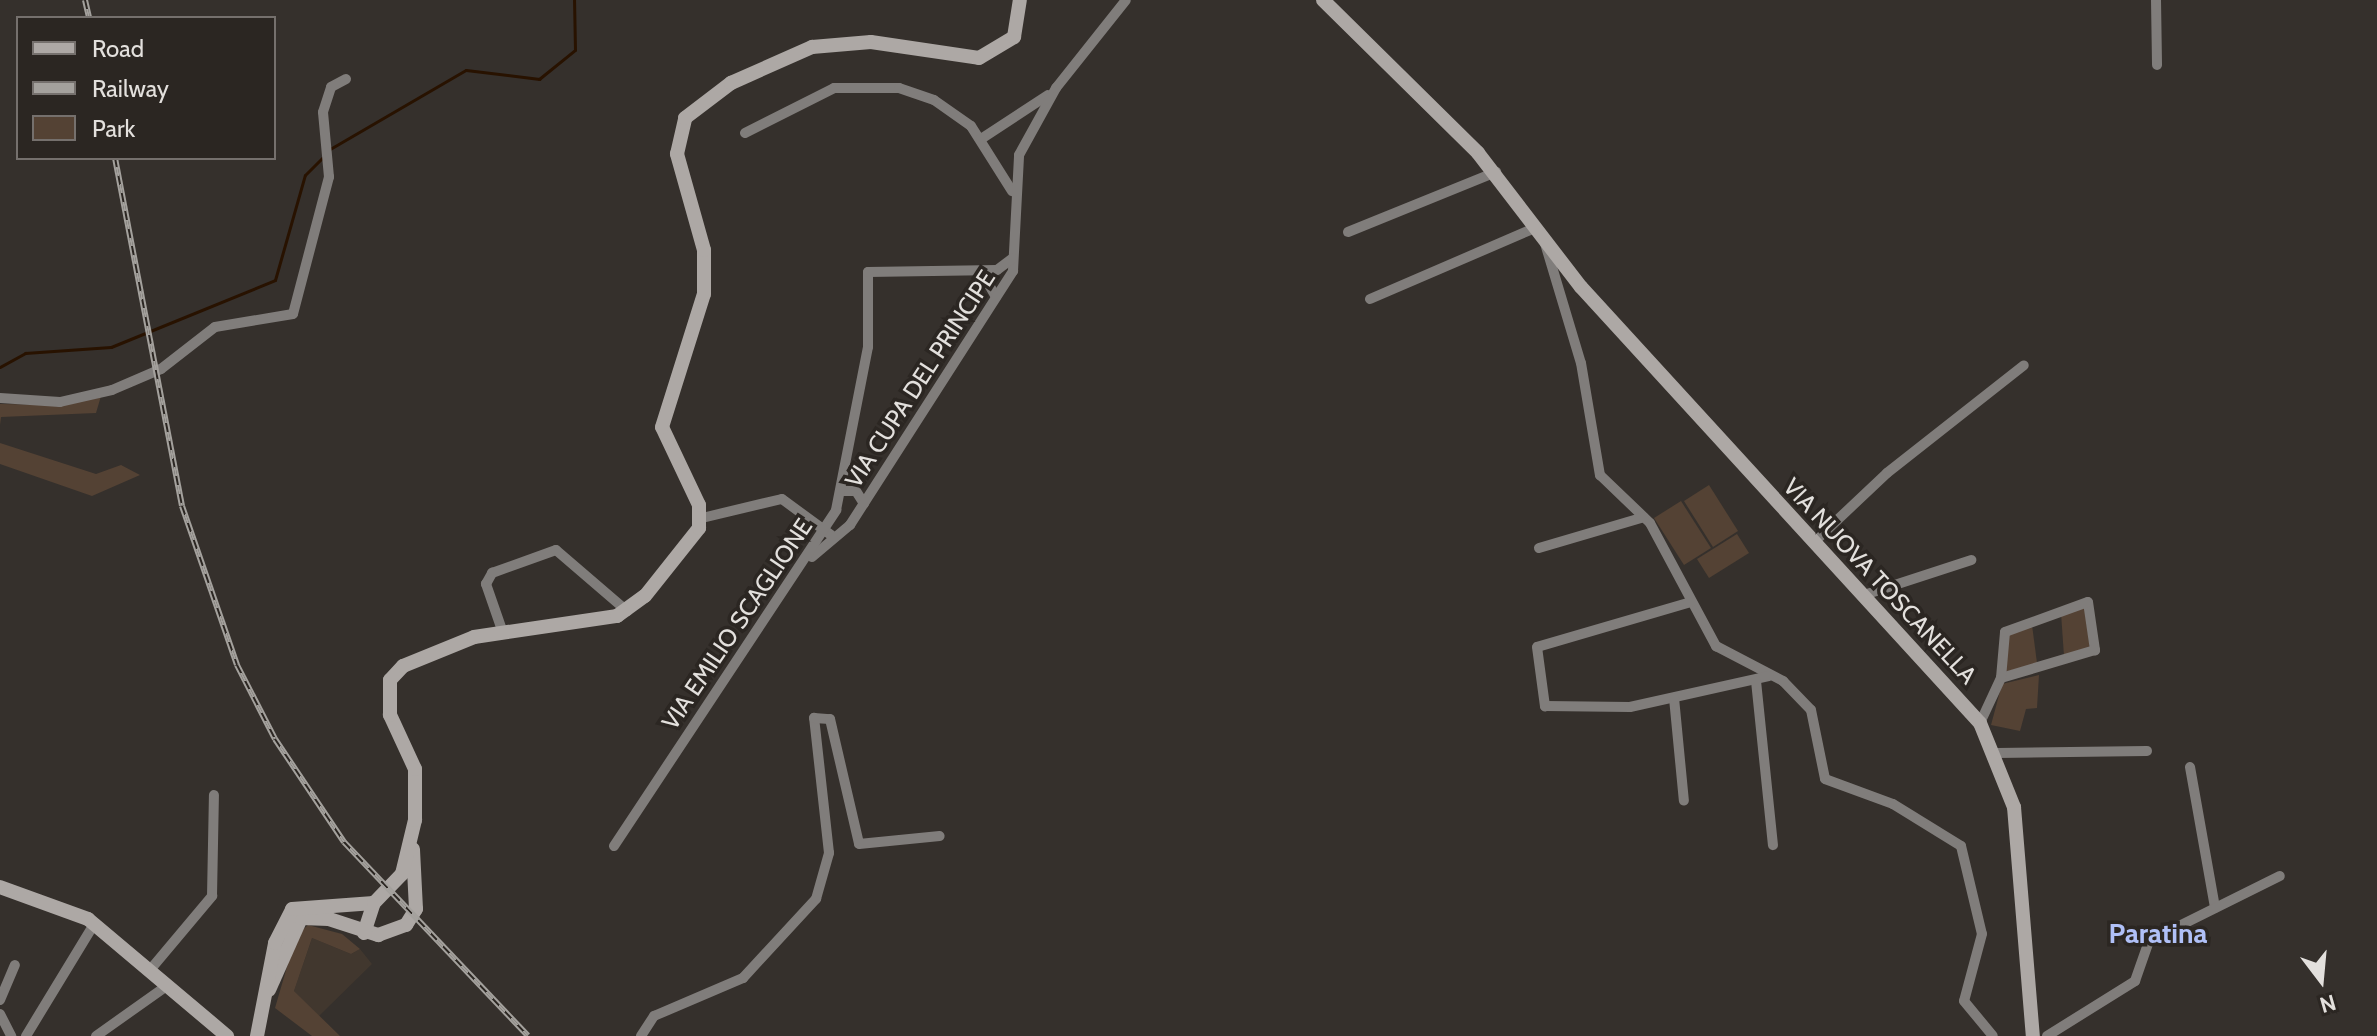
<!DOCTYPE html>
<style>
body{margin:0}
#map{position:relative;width:2377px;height:1036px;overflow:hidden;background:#35302c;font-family:Cabin,sans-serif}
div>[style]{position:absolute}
.built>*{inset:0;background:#41372e}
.green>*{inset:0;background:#544234}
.stream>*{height:3px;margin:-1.5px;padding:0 1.5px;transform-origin:1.5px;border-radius:1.5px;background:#281200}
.minor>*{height:10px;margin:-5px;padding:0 5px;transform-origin:5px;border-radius:5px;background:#807d7b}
.secondary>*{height:14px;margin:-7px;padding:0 7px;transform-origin:7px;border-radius:7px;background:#ada8a5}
.rail>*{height:6px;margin-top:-3px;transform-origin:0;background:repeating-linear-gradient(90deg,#2b2622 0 9px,#a4a19d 0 18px);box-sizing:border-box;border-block:2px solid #a4a19d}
span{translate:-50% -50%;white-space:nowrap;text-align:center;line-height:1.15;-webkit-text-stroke:7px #2b2622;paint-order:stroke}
.street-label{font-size:24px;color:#e3e0dd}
.quarter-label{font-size:28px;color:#b0c0f7;font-weight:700}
.legend{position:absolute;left:16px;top:16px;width:260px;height:144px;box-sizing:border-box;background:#2b2622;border:2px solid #75706d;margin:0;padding:10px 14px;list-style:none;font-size:24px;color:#e3e0dd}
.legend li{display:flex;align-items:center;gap:16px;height:40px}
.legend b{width:40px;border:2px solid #75706d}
.north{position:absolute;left:2281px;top:940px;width:80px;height:80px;-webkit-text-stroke:6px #2b2622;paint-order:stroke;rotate:164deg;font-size:22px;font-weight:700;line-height:32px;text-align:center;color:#e3e0dd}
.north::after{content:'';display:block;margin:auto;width:28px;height:36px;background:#e3e0dd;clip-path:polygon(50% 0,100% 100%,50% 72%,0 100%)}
</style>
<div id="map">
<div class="built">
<div style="clip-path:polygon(312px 938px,351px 954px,360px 949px,372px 964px,319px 1016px,294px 991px)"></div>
</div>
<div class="green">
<div style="clip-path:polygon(101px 396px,96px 413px,1px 417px,0 425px,0 404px,59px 405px)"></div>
<div style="clip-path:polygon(0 443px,96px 474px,121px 465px,140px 475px,92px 496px,0 464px)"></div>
<div style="clip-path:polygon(1709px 485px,1738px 531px,1713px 547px,1684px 501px)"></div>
<div style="clip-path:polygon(1681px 501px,1711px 548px,1684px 565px,1654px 518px)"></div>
<div style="clip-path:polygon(1737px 534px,1749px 553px,1709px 578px,1697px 559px)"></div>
<div style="clip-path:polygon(2084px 604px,2090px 649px,2064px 656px,2061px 613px)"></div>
<div style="clip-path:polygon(2032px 625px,2037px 663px,2002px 673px,2005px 635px)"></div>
<div style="clip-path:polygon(2039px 675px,2037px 708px,2026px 709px,2020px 731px,1991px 725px,2002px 684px)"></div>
<div style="clip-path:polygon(308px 925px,342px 934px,360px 949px,351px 954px,312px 938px,294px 991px,340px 1036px,312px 1036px,275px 1008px,296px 936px)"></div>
</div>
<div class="stream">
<div style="left:330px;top:149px;width:157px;rotate:-30.2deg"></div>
<div style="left:466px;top:70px;width:74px;rotate:7deg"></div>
<div style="left:539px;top:79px;width:46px;rotate:-38.9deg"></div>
<div style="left:575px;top:50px;width:50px;rotate:-91.1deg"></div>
<div style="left:0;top:367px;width:29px;rotate:-29deg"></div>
<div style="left:25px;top:353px;width:86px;rotate:-4deg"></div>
<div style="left:111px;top:347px;width:177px;rotate:-22.2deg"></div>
<div style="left:275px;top:280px;width:109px;rotate:-74.1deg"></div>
<div style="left:305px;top:175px;width:28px;rotate:-45deg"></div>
</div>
<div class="minor">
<div style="left:2156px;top:0;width:65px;rotate:89.1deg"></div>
<div style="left:745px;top:133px;width:100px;rotate:-26.8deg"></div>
<div style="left:834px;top:88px;width:65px"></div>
<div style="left:899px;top:88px;width:37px;rotate:19deg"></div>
<div style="left:934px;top:100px;width:45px;rotate:35.1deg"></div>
<div style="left:971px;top:126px;width:77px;rotate:57.8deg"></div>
<div style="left:981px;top:139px;width:80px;rotate:-33.3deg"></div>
<div style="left:1348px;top:232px;width:160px;rotate:-22.1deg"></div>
<div style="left:1544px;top:240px;width:128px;rotate:73.3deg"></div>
<div style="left:1581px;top:363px;width:114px;rotate:80.4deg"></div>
<div style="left:1600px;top:475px;width:69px;rotate:43.8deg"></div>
<div style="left:1650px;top:523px;width:140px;rotate:61.8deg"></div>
<div style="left:1716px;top:646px;width:76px;rotate:27.6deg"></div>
<div style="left:1783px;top:681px;width:40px;rotate:46deg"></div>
<div style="left:1811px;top:710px;width:70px;rotate:78.5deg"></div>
<div style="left:1825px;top:779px;width:72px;rotate:20.2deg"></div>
<div style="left:1893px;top:804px;width:80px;rotate:31.7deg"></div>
<div style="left:1961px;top:846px;width:90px;rotate:76.6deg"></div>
<div style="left:1982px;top:934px;width:69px;rotate:105deg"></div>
<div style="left:1964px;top:1001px;width:45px;rotate:50.4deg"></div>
<div style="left:981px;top:271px;width:30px;rotate:60deg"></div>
<div style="left:1370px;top:299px;width:180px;rotate:-23.3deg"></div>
<div style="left:0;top:398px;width:60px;rotate:3.8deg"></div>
<div style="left:60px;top:402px;width:53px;rotate:-13deg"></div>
<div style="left:112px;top:390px;width:53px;rotate:-23.2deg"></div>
<div style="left:161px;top:369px;width:68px;rotate:-37.9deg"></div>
<div style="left:215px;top:327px;width:79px;rotate:-9.5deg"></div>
<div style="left:293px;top:314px;width:142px;rotate:-75.3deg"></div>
<div style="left:329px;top:177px;width:65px;rotate:-95.3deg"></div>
<div style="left:323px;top:112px;width:26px;rotate:-72deg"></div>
<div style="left:331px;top:87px;width:17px;rotate:-28deg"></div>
<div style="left:843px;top:491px;width:13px"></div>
<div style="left:856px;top:491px;width:15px;rotate:58deg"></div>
<div style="left:702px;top:518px;width:82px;rotate:-13.4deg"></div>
<div style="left:782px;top:499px;width:61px;rotate:36.3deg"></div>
<div style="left:1814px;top:542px;width:100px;rotate:-43.4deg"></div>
<div style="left:1887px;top:473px;width:174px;rotate:-38.2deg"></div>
<div style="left:1539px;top:548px;width:109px;rotate:-16.4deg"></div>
<div style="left:812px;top:557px;width:50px;rotate:-40.1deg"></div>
<div style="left:850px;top:525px;width:302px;rotate:-57.3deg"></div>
<div style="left:1013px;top:271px;width:116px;rotate:-87deg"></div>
<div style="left:1019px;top:155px;width:77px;rotate:-61.1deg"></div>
<div style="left:1056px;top:88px;width:112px;rotate:-51.5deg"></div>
<div style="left:1864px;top:595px;width:113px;rotate:-18.1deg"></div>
<div style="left:1691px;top:602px;width:160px;rotate:163.7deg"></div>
<div style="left:1537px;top:647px;width:60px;rotate:82.3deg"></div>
<div style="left:1545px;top:706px;width:85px;rotate:0.7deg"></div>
<div style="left:1630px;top:707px;width:142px;rotate:-12.6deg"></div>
<div style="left:2088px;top:602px;width:49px;rotate:81.7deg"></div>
<div style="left:2095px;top:650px;width:98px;rotate:163.4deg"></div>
<div style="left:2001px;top:678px;width:46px;rotate:-85deg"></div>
<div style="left:2005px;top:632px;width:88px;rotate:-19.9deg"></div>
<div style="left:502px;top:630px;width:49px;rotate:-109.2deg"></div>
<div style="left:486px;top:584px;width:13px;rotate:-61deg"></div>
<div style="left:492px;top:573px;width:68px;rotate:-19.8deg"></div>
<div style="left:556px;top:550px;width:94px;rotate:40.7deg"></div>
<div style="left:1756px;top:681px;width:165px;rotate:84.1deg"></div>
<div style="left:1674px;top:698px;width:103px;rotate:84.5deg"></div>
<div style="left:1980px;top:723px;width:50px;rotate:-65deg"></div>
<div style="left:1997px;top:753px;width:150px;rotate:-0.8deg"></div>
<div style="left:2190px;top:767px;width:143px;rotate:79.9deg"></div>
<div style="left:614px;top:846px;width:403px;rotate:-56.5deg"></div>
<div style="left:836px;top:510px;width:166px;rotate:-78.9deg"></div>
<div style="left:868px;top:347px;width:75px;rotate:-90deg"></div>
<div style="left:868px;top:272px;width:129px;rotate:-0.9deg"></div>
<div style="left:997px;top:270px;width:20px;rotate:-37deg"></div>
<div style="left:150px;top:970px;width:97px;rotate:-50deg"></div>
<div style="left:212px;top:896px;width:101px;rotate:-88.9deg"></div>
<div style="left:0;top:1000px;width:38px;rotate:-67deg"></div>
<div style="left:0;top:1014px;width:25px;rotate:63deg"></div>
<div style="left:26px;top:1036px;width:131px;rotate:-58.7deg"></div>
<div style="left:96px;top:1036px;width:88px;rotate:-35.3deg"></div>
<div style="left:641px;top:1036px;width:24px;rotate:-57deg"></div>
<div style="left:654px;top:1016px;width:97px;rotate:-23.1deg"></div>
<div style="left:743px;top:978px;width:108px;rotate:-47.3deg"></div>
<div style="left:816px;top:899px;width:48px;rotate:-74.2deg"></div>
<div style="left:829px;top:853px;width:136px;rotate:-96.3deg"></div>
<div style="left:814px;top:718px;width:16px;rotate:4deg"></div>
<div style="left:830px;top:719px;width:128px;rotate:76.9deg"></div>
<div style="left:859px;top:844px;width:81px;rotate:-5.6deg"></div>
<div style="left:2047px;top:1036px;width:104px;rotate:-32deg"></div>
<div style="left:2135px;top:981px;width:42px;rotate:-70.7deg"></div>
<div style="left:2149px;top:941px;width:146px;rotate:-26.4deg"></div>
</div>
<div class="secondary">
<div style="left:1323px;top:0;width:218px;rotate:44.6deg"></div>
<div style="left:1478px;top:153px;width:169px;rotate:52.5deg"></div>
<div style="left:1581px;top:287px;width:591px;rotate:47.54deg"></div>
<div style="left:1980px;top:723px;width:91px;rotate:68deg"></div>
<div style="left:2014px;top:807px;width:230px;rotate:85.3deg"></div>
<div style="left:0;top:887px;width:94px;rotate:20deg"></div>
<div style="left:88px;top:919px;width:182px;rotate:40.1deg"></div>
<div style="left:364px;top:933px;width:32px;rotate:-72deg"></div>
<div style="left:269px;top:990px;width:79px;rotate:-66deg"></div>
<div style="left:301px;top:918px;width:28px;rotate:2deg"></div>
<div style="left:329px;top:919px;width:52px;rotate:18.1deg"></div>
<div style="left:378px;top:935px;width:30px;rotate:-20deg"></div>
<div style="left:406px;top:925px;width:19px;rotate:-58deg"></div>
<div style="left:416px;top:909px;width:60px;rotate:-92.9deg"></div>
<div style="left:257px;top:1036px;width:95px;rotate:-79deg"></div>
<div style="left:275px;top:943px;width:38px;rotate:-63deg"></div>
<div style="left:292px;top:909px;width:82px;rotate:-4.2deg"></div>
<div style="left:374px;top:903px;width:40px;rotate:-46deg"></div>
<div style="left:402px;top:874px;width:56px;rotate:-76.5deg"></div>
<div style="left:415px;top:820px;width:51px;rotate:-90deg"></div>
<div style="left:415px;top:769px;width:60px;rotate:-114.8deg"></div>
<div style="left:390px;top:715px;width:35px;rotate:-90deg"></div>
<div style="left:390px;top:680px;width:19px;rotate:-47deg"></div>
<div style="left:403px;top:666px;width:77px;rotate:-22.2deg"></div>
<div style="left:474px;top:637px;width:145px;rotate:-8.4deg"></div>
<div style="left:617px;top:616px;width:34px;rotate:-36deg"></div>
<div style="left:645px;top:596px;width:87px;rotate:-51.5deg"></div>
<div style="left:699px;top:528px;width:23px;rotate:-90deg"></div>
<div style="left:699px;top:505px;width:86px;rotate:-115.4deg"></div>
<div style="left:662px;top:427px;width:139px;rotate:-72.5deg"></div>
<div style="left:704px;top:294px;width:44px;rotate:-90deg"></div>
<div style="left:704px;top:250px;width:100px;rotate:-105.7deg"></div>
<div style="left:677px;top:154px;width:37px;rotate:-77deg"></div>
<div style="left:685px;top:118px;width:58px;rotate:-37.3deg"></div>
<div style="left:731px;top:83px;width:89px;rotate:-24deg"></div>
<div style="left:812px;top:47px;width:59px;rotate:-4.8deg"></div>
<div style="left:871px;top:42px;width:109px;rotate:8.4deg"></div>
<div style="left:979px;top:58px;width:41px;rotate:-31deg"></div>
<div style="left:1014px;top:37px;width:37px;rotate:-81deg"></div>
</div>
<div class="rail">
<div style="left:85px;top:0;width:18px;rotate:77deg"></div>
<div style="left:115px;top:158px;width:354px;rotate:79.1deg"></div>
<div style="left:182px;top:506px;width:168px;rotate:70.9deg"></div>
<div style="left:237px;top:665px;width:83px;rotate:62.8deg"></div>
<div style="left:275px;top:739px;width:124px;rotate:56.2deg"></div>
<div style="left:344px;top:842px;width:267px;rotate:46.5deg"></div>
</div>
<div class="street-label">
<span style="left:920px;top:379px;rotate:-57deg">VIA CUPA DEL PRINCIPE</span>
<span style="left:1880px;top:581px;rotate:47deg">VIA NUOVA TOSCANELLA</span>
<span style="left:737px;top:624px;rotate:-56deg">VIA EMILIO SCAGLIONE</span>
</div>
<div class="quarter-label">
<span style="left:2158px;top:933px">Paratina</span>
</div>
<ul class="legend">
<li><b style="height:10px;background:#ada8a5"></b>Road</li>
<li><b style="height:10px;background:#a4a19d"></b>Railway</li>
<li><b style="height:22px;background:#544234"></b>Park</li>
</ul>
<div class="north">N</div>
</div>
